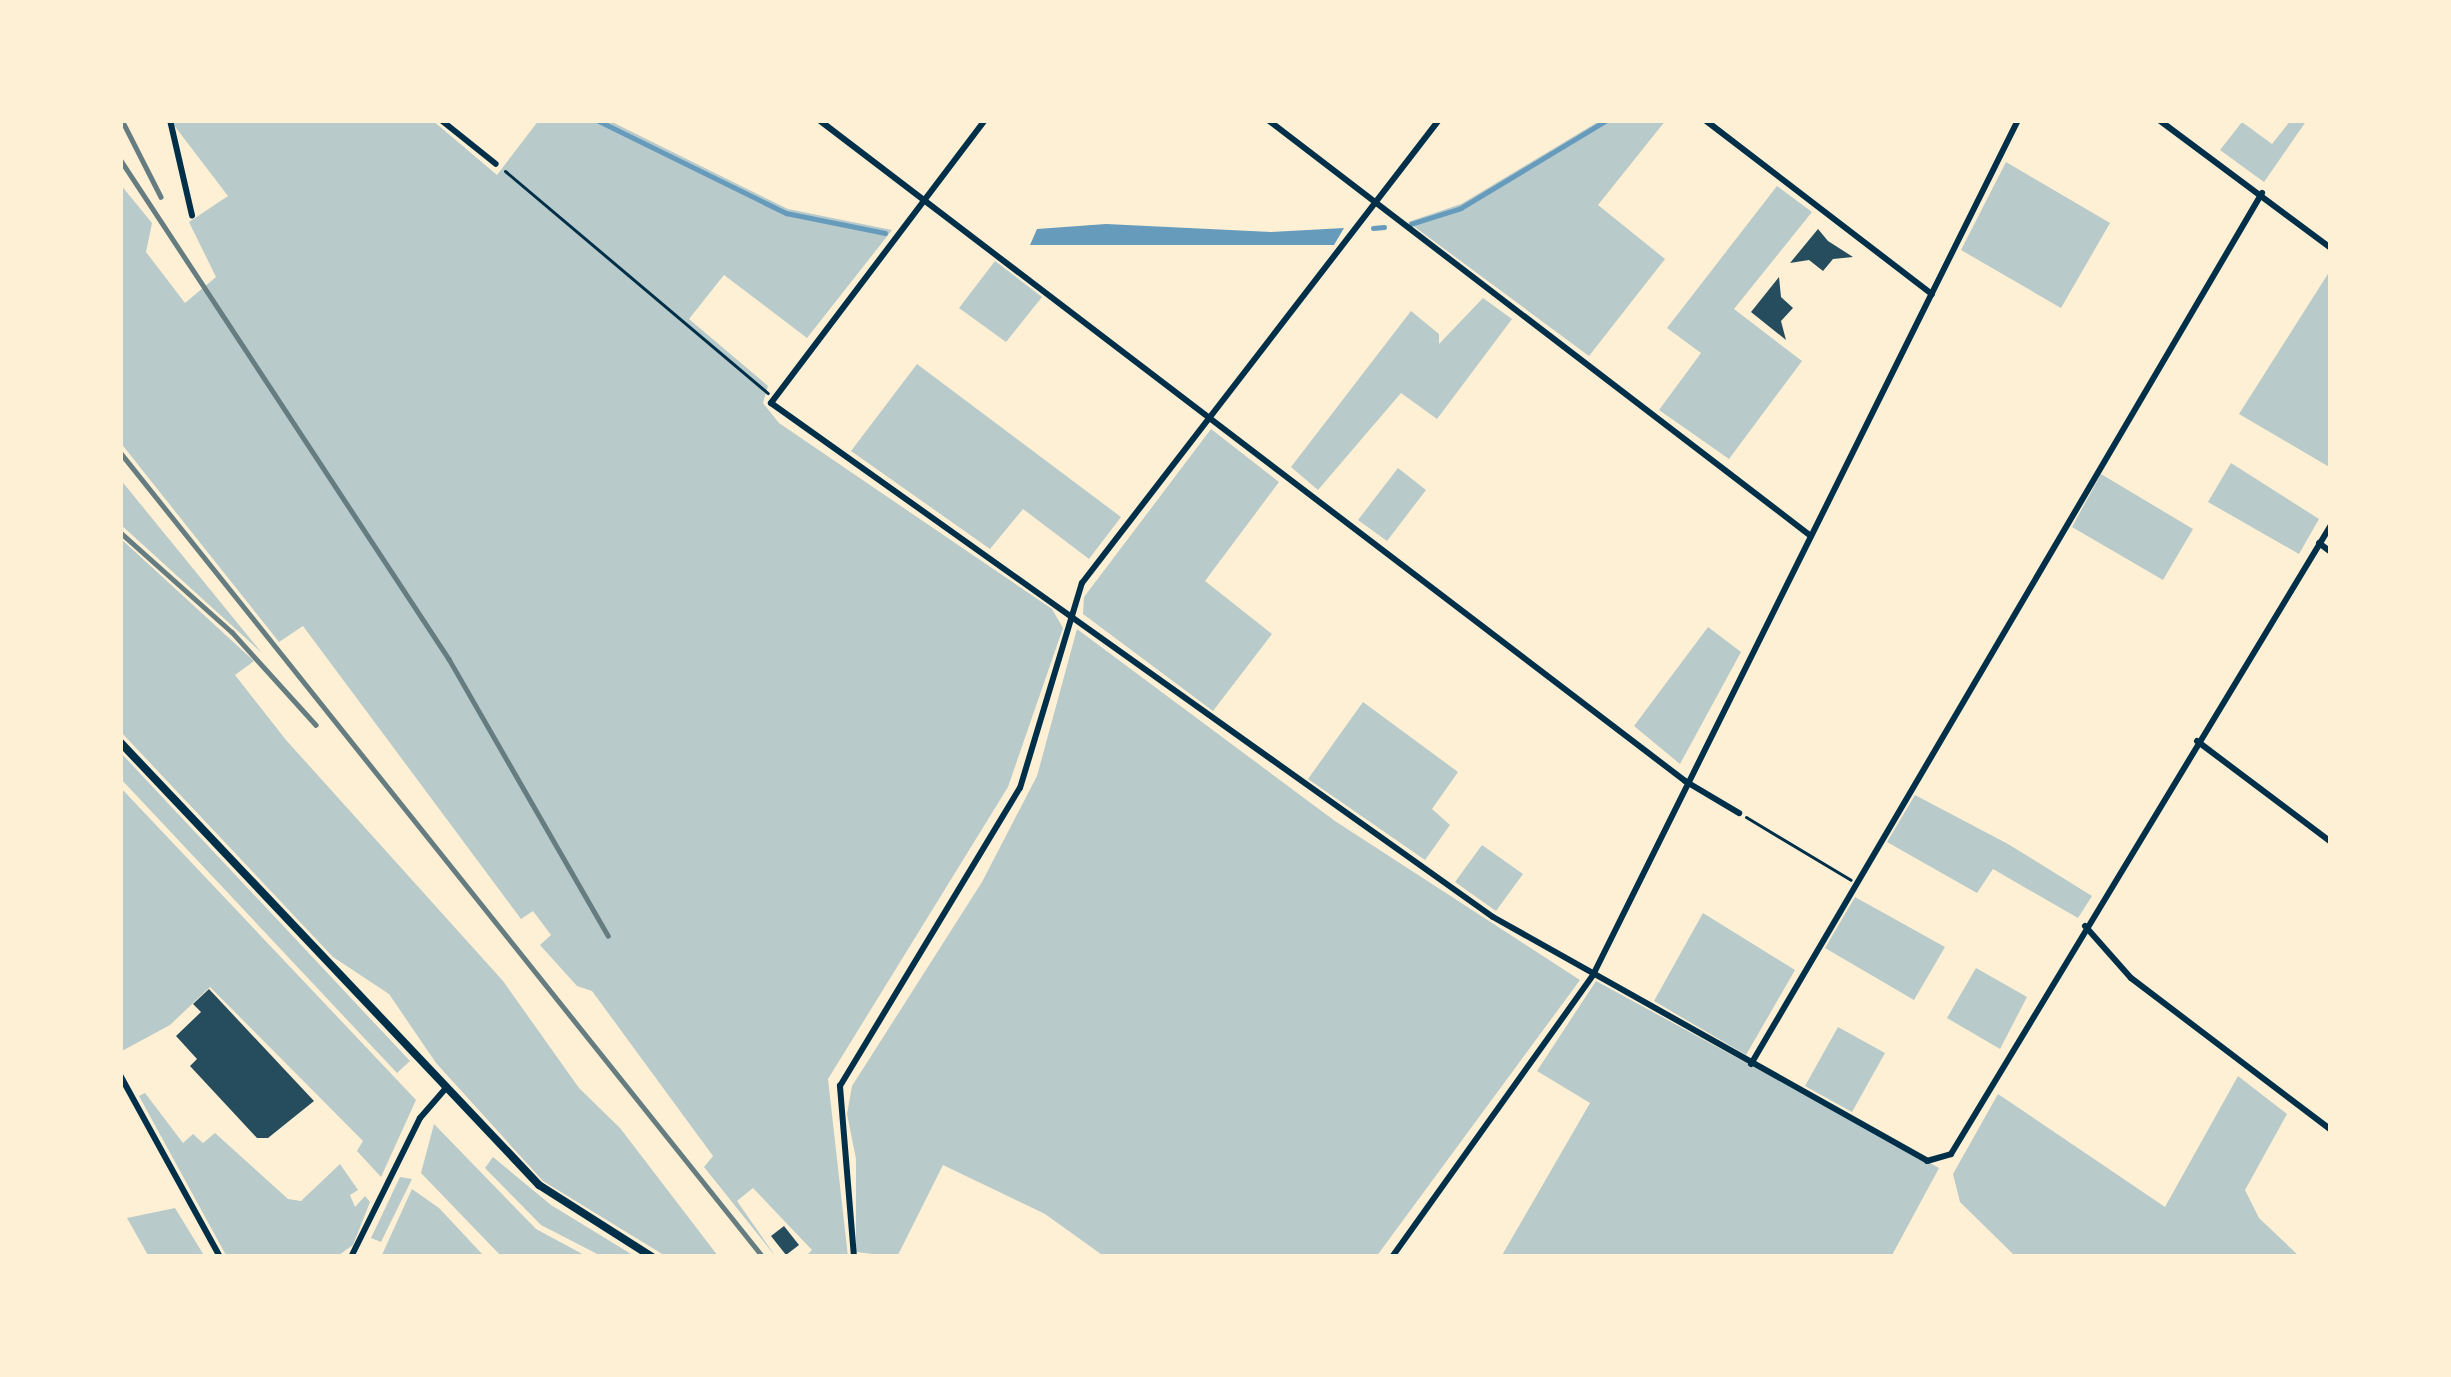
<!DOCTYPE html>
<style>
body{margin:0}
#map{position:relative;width:2451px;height:1377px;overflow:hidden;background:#fdf0d5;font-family:Quicksand,sans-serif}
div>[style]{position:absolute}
.green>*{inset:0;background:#b9caca}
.water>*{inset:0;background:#669bbc}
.stream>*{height:4.5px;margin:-2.25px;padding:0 2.25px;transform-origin:2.25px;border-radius:2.25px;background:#669bbc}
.building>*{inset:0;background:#264d5e}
.path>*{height:3px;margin:-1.5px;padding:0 1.5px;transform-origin:1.5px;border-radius:1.5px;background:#003049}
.minor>*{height:6px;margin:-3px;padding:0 3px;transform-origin:3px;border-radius:3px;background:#003049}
.tertiary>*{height:8px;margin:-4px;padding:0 4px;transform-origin:4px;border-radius:4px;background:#003049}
.rail>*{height:4.5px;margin:-2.25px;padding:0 2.25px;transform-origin:2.25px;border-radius:2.25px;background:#657d81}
span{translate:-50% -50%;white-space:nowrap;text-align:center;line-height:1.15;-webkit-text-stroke:12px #fdf0d5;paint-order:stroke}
.frame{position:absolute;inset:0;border:123px solid #fdf0d5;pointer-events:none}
</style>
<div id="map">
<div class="green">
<div style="clip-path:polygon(170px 120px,432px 120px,497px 175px,539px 120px,608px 120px,788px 209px,892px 230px,807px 338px,724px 275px,689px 319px,768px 386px,763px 403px,779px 423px,1052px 609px,1063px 628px,1008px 787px,828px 1079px,848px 1257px,805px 1257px,812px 1250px,753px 1188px,737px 1201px,776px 1257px,704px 1167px,713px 1156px,592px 991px,577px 986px,540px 945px,551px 935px,533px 911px,521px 919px,303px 626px,279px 642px,120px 442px,120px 184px,152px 223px,146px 252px,185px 303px,216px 277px,189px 222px,228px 196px)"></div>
<div style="clip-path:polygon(1601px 120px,1666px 120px,1598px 205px,1665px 259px,1589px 356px,1408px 222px,1461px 204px)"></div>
<div style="clip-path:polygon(2291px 120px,2307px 120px,2264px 182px,2220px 150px,2242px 122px,2272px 144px)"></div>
<div style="clip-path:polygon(2006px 162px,2110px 223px,2061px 308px,1961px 250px)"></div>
<div style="clip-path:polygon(1777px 186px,1812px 212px,1734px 309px,1802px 361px,1729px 459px,1659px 410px,1701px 353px,1667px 328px)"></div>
<div style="clip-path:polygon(995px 261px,1042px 297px,1006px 342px,959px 308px)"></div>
<div style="clip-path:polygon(2331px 269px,2331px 468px,2239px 414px)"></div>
<div style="clip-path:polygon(1483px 298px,1512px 319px,1437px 419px,1401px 393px,1318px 490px,1291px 467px,1411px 311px,1439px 334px,1439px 344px)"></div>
<div style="clip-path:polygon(917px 364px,1121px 517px,1089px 559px,1023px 509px,990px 549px,851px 451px)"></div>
<div style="clip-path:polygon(1211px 429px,1279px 482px,1205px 581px,1272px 634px,1213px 711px,1083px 614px,1084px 597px)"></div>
<div style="clip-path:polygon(2231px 463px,2319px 519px,2299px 554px,2208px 502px)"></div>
<div style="clip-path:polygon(1398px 468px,1426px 490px,1387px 541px,1358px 520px)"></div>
<div style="clip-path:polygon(2101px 474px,2193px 529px,2163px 580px,2072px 527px)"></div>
<div style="clip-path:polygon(120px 479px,262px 653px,120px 524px)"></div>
<div style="clip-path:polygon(120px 538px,254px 661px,235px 675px,286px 740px,503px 981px,579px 1088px,620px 1128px,718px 1256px,731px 1257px,667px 1257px,543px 1181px,436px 1063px,389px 994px,333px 957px,120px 731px)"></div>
<div style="clip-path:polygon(1708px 627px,1741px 652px,1680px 764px,1634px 726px)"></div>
<div style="clip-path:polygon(1077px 629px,1335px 821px,1580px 980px,1376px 1257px,1105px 1257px,1045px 1214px,943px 1165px,897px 1257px,856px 1252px,856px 1159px,847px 1114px,852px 1086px,982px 882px,1037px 776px)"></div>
<div style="clip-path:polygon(1363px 702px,1458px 772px,1432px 809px,1450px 825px,1425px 860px,1308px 779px)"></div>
<div style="clip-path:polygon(120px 752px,410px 1061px,397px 1073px,120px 778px)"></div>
<div style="clip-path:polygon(120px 787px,416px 1100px,381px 1177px,357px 1151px,363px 1141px,210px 987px,170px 1025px,120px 1052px)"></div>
<div style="clip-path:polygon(1915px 795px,2008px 844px,2092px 896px,2078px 918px,1993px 869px,1977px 893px,1887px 842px)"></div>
<div style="clip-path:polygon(1482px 845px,1523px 874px,1496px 911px,1455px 882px)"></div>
<div style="clip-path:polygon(1855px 897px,1945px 947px,1914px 1000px,1825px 948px)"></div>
<div style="clip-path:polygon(1703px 913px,1795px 970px,1746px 1055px,1654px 1001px)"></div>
<div style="clip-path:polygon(1976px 968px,2027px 997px,2000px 1049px,1947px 1018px)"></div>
<div style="clip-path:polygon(1596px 981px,1939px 1168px,1891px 1257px,1501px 1257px,1590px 1103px,1537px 1071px)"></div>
<div style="clip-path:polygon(1838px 1027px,1885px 1053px,1852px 1112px,1805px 1086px)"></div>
<div style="clip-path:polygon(2238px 1076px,2287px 1114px,2245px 1190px,2259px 1218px,2300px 1257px,2016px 1257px,1960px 1202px,1953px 1174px,1998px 1094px,2165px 1207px)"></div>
<div style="clip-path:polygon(145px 1093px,183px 1143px,193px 1134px,203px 1143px,215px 1133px,288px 1199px,301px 1201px,340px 1164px,358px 1190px,350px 1195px,355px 1207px,365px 1196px,370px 1202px,353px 1245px,336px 1257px,227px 1257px,139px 1096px)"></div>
<div style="clip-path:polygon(434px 1124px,536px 1229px,588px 1257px,502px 1257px,421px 1173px)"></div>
<div style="clip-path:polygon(493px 1157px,551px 1205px,636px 1257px,603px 1257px,541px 1225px,485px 1168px)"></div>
<div style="clip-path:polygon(400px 1177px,412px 1179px,381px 1242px,371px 1238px)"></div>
<div style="clip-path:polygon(412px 1189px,439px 1208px,483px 1255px,381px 1257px)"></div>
<div style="clip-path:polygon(175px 1208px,205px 1257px,149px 1257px,127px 1218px)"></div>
</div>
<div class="water">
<div style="clip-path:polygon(1106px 224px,1271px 232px,1344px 228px,1334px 245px,1030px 245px,1037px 229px)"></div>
</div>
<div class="stream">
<div style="left:597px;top:120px;width:211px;rotate:26.2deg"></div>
<div style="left:786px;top:213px;width:101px;rotate:11.4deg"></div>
<div style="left:1411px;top:224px;width:52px;rotate:-17.7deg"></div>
<div style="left:1461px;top:208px;width:170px;rotate:-31.1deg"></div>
<div style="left:1373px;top:228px;width:11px;rotate:-5deg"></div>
</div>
<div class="building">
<div style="clip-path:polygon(1818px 229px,1828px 241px,1853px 257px,1833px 259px,1823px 271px,1809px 260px,1790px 263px)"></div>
<div style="clip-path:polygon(1779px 277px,1781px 297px,1793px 308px,1781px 321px,1786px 340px,1751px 312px)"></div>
<div style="clip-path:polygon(209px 989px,314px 1101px,268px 1138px,257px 1138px,190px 1066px,197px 1059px,176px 1036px,201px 1012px,193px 1004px)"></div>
<div style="clip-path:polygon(784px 1226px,799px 1245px,786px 1255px,771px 1236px)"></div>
</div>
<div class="path">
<div style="left:505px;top:171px;width:344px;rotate:40.2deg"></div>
<div style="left:1746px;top:817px;width:122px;rotate:31deg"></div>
</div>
<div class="minor">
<div style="left:170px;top:120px;width:98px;rotate:77deg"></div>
<div style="left:441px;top:120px;width:70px;rotate:38.7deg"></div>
<div style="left:819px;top:120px;width:1089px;rotate:37.35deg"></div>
<div style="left:1685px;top:781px;width:63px;rotate:30.7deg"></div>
<div style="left:985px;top:120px;width:355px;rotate:127.1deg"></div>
<div style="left:771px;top:403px;width:886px;rotate:35.45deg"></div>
<div style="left:1493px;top:917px;width:498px;rotate:29.3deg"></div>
<div style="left:1927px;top:1161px;width:25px;rotate:-16deg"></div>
<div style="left:1951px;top:1154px;width:735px;rotate:-58.86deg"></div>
<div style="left:1268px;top:120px;width:684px;rotate:37.46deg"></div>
<div style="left:1705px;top:120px;width:286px;rotate:37.5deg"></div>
<div style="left:2159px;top:120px;width:214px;rotate:36.7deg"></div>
<div style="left:2319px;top:543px;width:15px;rotate:37deg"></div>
<div style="left:2197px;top:741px;width:168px;rotate:37deg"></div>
<div style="left:2085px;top:926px;width:69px;rotate:48.5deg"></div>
<div style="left:2131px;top:978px;width:251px;rotate:37.2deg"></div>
<div style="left:1751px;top:1064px;width:1010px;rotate:-59.6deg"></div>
<div style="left:120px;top:1075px;width:208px;rotate:61.2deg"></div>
<div style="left:351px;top:1257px;width:155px;rotate:-63.6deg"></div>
<div style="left:420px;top:1118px;width:40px;rotate:-49deg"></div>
<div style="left:854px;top:1257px;width:172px;rotate:-94.7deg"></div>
<div style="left:840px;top:1086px;width:348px;rotate:-58.9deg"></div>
<div style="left:1020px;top:788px;width:214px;rotate:-73.2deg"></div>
<div style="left:1082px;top:583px;width:585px;rotate:-52.37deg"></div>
<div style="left:1392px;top:1257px;width:346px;rotate:-54.5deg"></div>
<div style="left:1593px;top:975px;width:955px;rotate:-63.57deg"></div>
</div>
<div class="tertiary">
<div style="left:120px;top:742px;width:610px;rotate:46.59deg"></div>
<div style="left:539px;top:1185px;width:134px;rotate:32.5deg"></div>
</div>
<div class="rail">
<div style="left:122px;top:120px;width:86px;rotate:63.1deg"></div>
<div style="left:120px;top:159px;width:599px;rotate:56.66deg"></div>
<div style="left:449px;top:659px;width:319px;rotate:60.1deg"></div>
<div style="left:120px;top:452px;width:1030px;rotate:51.38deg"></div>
<div style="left:120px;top:532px;width:150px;rotate:41.8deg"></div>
<div style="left:232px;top:632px;width:125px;rotate:47.9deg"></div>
</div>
<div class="frame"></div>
</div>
